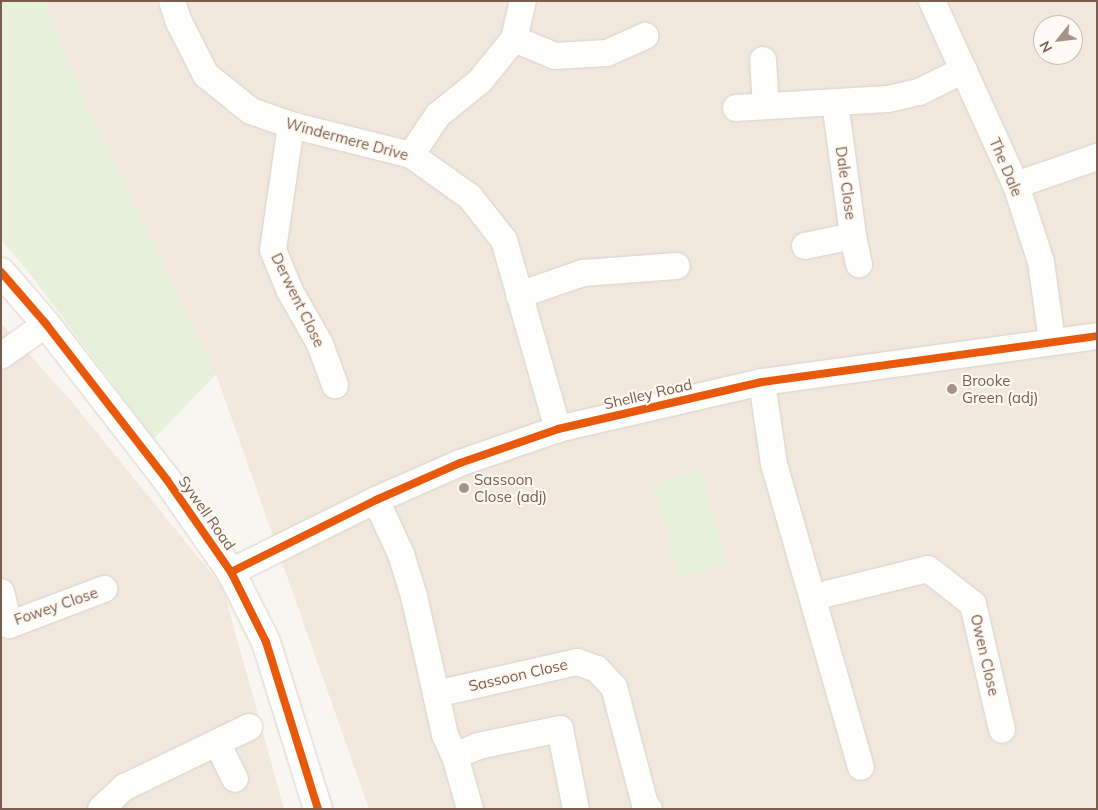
<!DOCTYPE html>
<style>
body{margin:0}
#map{position:relative;width:1098px;height:810px;overflow:hidden;background:#f9f5f0;font-family:Mulish,sans-serif}
div>[style]{position:absolute}
.residential>*{inset:0;background:#f2e8de}
.green>*{inset:0;background:#e7f0db}
.roads{filter:drop-shadow(0 0 1px #d7d1cb) drop-shadow(0 0 1px #d7d1cb)}
.minor>*{height:26px;margin:-13px;padding:0 13px;transform-origin:13px;border-radius:13px;background:#fefefd}
.tertiary>*{height:28px;margin:-14px;padding:0 14px;transform-origin:14px;border-radius:14px;background:#fefefd}
.cycleway>*{height:8px;margin:-4px;padding:0 4px;transform-origin:4px;border-radius:4px;background:#e8590c}
.dots>*{width:14px;height:14px;translate:-50% -50%;box-sizing:border-box;border:2px solid #fffaf3;border-radius:50%}
span{translate:-50% -50%;white-space:nowrap;text-align:center;line-height:1.15;-webkit-text-stroke:4px #fffaf3;paint-order:stroke}
.street-label{font-size:15px;color:#7a5c4d}
.poi-label{font-size:15px;color:#7a5c4d}
.left{translate:0 -50%;text-align:left}
.frame{position:absolute;inset:0;border:2px solid #7a5c4d;pointer-events:none}
.north{position:absolute;left:1033px;top:15px;width:50px;height:50px;box-sizing:border-box;background:#fffaf3;border:1px solid #cabbb1;border-radius:50%;rotate:241deg;font-size:14px;font-weight:700;line-height:20px;text-align:center;color:#7a5c4d}
.north::after{content:'';display:block;margin:auto;width:18px;height:22px;background:#a69286;clip-path:polygon(50% 0,100% 100%,50% 72%,0 100%)}
</style>
<div id="map">
<div class="residential">
<div style="clip-path:polygon(evenodd,43px 1px,1097px 1px,1097px 809px,369px 809px,216px 374px,89px 111px,43px 1px,1043px 25px,1073px 25px,1073px 55px,1043px 55px,1043px 25px)"></div>
<div style="clip-path:polygon(1px 323px,72px 402px,223px 588px,284px 809px,1px 809px)"></div>
</div>
<div class="green">
<div style="clip-path:polygon(1px 1px,43px 1px,89px 111px,216px 374px,154px 439px,27px 270px,1px 240px)"></div>
<div style="clip-path:polygon(701px 471px,727px 565px,679px 577px,653px 484px)"></div>
</div>
<div class="roads">
<div class="minor">
<div style="left:172px;top:1px;width:22px;rotate:72deg"></div>
<div style="left:179px;top:22px;width:59px;rotate:63deg"></div>
<div style="left:206px;top:75px;width:58px;rotate:38.7deg"></div>
<div style="left:251px;top:111px;width:42px;rotate:19.3deg"></div>
<div style="left:291px;top:125px;width:124px;rotate:14deg"></div>
<div style="left:411px;top:155px;width:72px;rotate:35.4deg"></div>
<div style="left:470px;top:197px;width:55px;rotate:51.7deg"></div>
<div style="left:504px;top:240px;width:197px;rotate:74.1deg"></div>
<div style="left:932px;top:1px;width:202px;rotate:65.5deg"></div>
<div style="left:1016px;top:185px;width:81px;rotate:72deg"></div>
<div style="left:1041px;top:262px;width:80px;rotate:82.1deg"></div>
<div style="left:514px;top:39px;width:44px;rotate:22.5deg"></div>
<div style="left:555px;top:56px;width:52px;rotate:-3.3deg"></div>
<div style="left:607px;top:53px;width:42px;rotate:-24.1deg"></div>
<div style="left:763px;top:60px;width:46px;rotate:86.3deg"></div>
<div style="left:835px;top:102px;width:135px;rotate:82.3deg"></div>
<div style="left:853px;top:236px;width:29px;rotate:78deg"></div>
<div style="left:736px;top:108px;width:152px;rotate:-3.4deg"></div>
<div style="left:888px;top:99px;width:32px;rotate:-13deg"></div>
<div style="left:919px;top:92px;width:50px;rotate:-26.1deg"></div>
<div style="left:291px;top:125px;width:126px;rotate:98.2deg"></div>
<div style="left:273px;top:250px;width:44px;rotate:67.5deg"></div>
<div style="left:290px;top:291px;width:61px;rotate:60.5deg"></div>
<div style="left:320px;top:344px;width:44px;rotate:69.9deg"></div>
<div style="left:411px;top:155px;width:48px;rotate:-56deg"></div>
<div style="left:438px;top:115px;width:54px;rotate:-39deg"></div>
<div style="left:480px;top:81px;width:54px;rotate:-51deg"></div>
<div style="left:514px;top:39px;width:39px;rotate:-77deg"></div>
<div style="left:1016px;top:185px;width:86px;rotate:-19.1deg"></div>
<div style="left:805px;top:246px;width:49px;rotate:-11.8deg"></div>
<div style="left:519px;top:295px;width:68px;rotate:-19deg"></div>
<div style="left:583px;top:273px;width:94px;rotate:-4.3deg"></div>
<div style="left:1px;top:356px;width:55px;rotate:-35.4deg"></div>
<div style="left:762px;top:382px;width:83px;rotate:81.7deg"></div>
<div style="left:774px;top:464px;width:315px;rotate:74deg"></div>
<div style="left:376px;top:500px;width:60px;rotate:65.2deg"></div>
<div style="left:401px;top:554px;width:44px;rotate:72.8deg"></div>
<div style="left:414px;top:596px;width:100px;rotate:77.3deg"></div>
<div style="left:436px;top:694px;width:145px;rotate:-12.8deg"></div>
<div style="left:577px;top:662px;width:21px;rotate:19deg"></div>
<div style="left:597px;top:669px;width:25px;rotate:47deg"></div>
<div style="left:614px;top:687px;width:121px;rotate:75.2deg"></div>
<div style="left:645px;top:804px;width:6px;rotate:51deg"></div>
<div style="left:231px;top:572px;width:162px;rotate:-26.4deg"></div>
<div style="left:376px;top:500px;width:92px;rotate:-23.8deg"></div>
<div style="left:460px;top:463px;width:104px;rotate:-19.1deg"></div>
<div style="left:558px;top:429px;width:209px;rotate:-13deg"></div>
<div style="left:762px;top:382px;width:338px;rotate:-7.8deg"></div>
<div style="left:1px;top:592px;width:34px;rotate:76deg"></div>
<div style="left:9px;top:625px;width:102px;rotate:-20.8deg"></div>
<div style="left:814px;top:597px;width:117px;rotate:-13.8deg"></div>
<div style="left:928px;top:569px;width:57px;rotate:37.9deg"></div>
<div style="left:973px;top:604px;width:129px;rotate:77deg"></div>
<div style="left:436px;top:694px;width:42px;rotate:77.6deg"></div>
<div style="left:445px;top:735px;width:23px;rotate:65deg"></div>
<div style="left:455px;top:756px;width:55px;rotate:74.2deg"></div>
<div style="left:217px;top:743px;width:40px;rotate:63.4deg"></div>
<div style="left:455px;top:756px;width:25px;rotate:-23deg"></div>
<div style="left:478px;top:746px;width:84px;rotate:-11.7deg"></div>
<div style="left:560px;top:729px;width:82px;rotate:78.7deg"></div>
<div style="left:101px;top:809px;width:33px;rotate:-43deg"></div>
<div style="left:125px;top:787px;width:138px;rotate:-25.8deg"></div>
</div>
<div class="tertiary">
<div style="left:1px;top:272px;width:69px;rotate:49.1deg"></div>
<div style="left:46px;top:324px;width:197px;rotate:52.2deg"></div>
<div style="left:167px;top:480px;width:112px;rotate:55.2deg"></div>
<div style="left:231px;top:572px;width:78px;rotate:63.4deg"></div>
<div style="left:266px;top:642px;width:175px;rotate:72.7deg"></div>
</div>
</div>
<div class="cycleway">
<div style="left:1px;top:272px;width:69px;rotate:49.1deg"></div>
<div style="left:46px;top:324px;width:197px;rotate:52.2deg"></div>
<div style="left:167px;top:480px;width:112px;rotate:55.2deg"></div>
<div style="left:231px;top:572px;width:78px;rotate:63.4deg"></div>
<div style="left:266px;top:642px;width:175px;rotate:72.7deg"></div>
<div style="left:231px;top:572px;width:162px;rotate:-26.4deg"></div>
<div style="left:376px;top:500px;width:92px;rotate:-23.8deg"></div>
<div style="left:460px;top:463px;width:104px;rotate:-19.1deg"></div>
<div style="left:558px;top:429px;width:209px;rotate:-13deg"></div>
<div style="left:762px;top:382px;width:338px;rotate:-7.8deg"></div>
</div>
<div class="dots">
<div style="left:952px;top:389px;background:#a69286"></div>
<div style="left:464px;top:488px;background:#a69286"></div>
</div>
<div class="street-label">
<span style="left:347px;top:139px;rotate:15deg">Windermere Drive</span>
<span style="left:1006px;top:167px;rotate:67deg">The Dale</span>
<span style="left:846px;top:183px;rotate:82deg">Dale Close</span>
<span style="left:298px;top:300px;rotate:64deg">Derwent Close</span>
<span style="left:648px;top:394px;rotate:-13deg">Shelley Road</span>
<span style="left:207px;top:513px;rotate:55deg">Sywell Road</span>
<span style="left:56px;top:606px;rotate:-19deg">Fowey Close</span>
<span style="left:985px;top:655px;rotate:77deg">Owen Close</span>
<span style="left:518px;top:675px;rotate:-13deg">Sassoon Close</span>
</div>
<div class="poi-label">
<span class="left" style="left:962px;top:389px">Brooke<br>Green (adj)</span>
<span class="left" style="left:474px;top:488px">Sassoon<br>Close (adj)</span>
</div>
<div class="frame"></div>
<div class="north">N</div>
</div>
